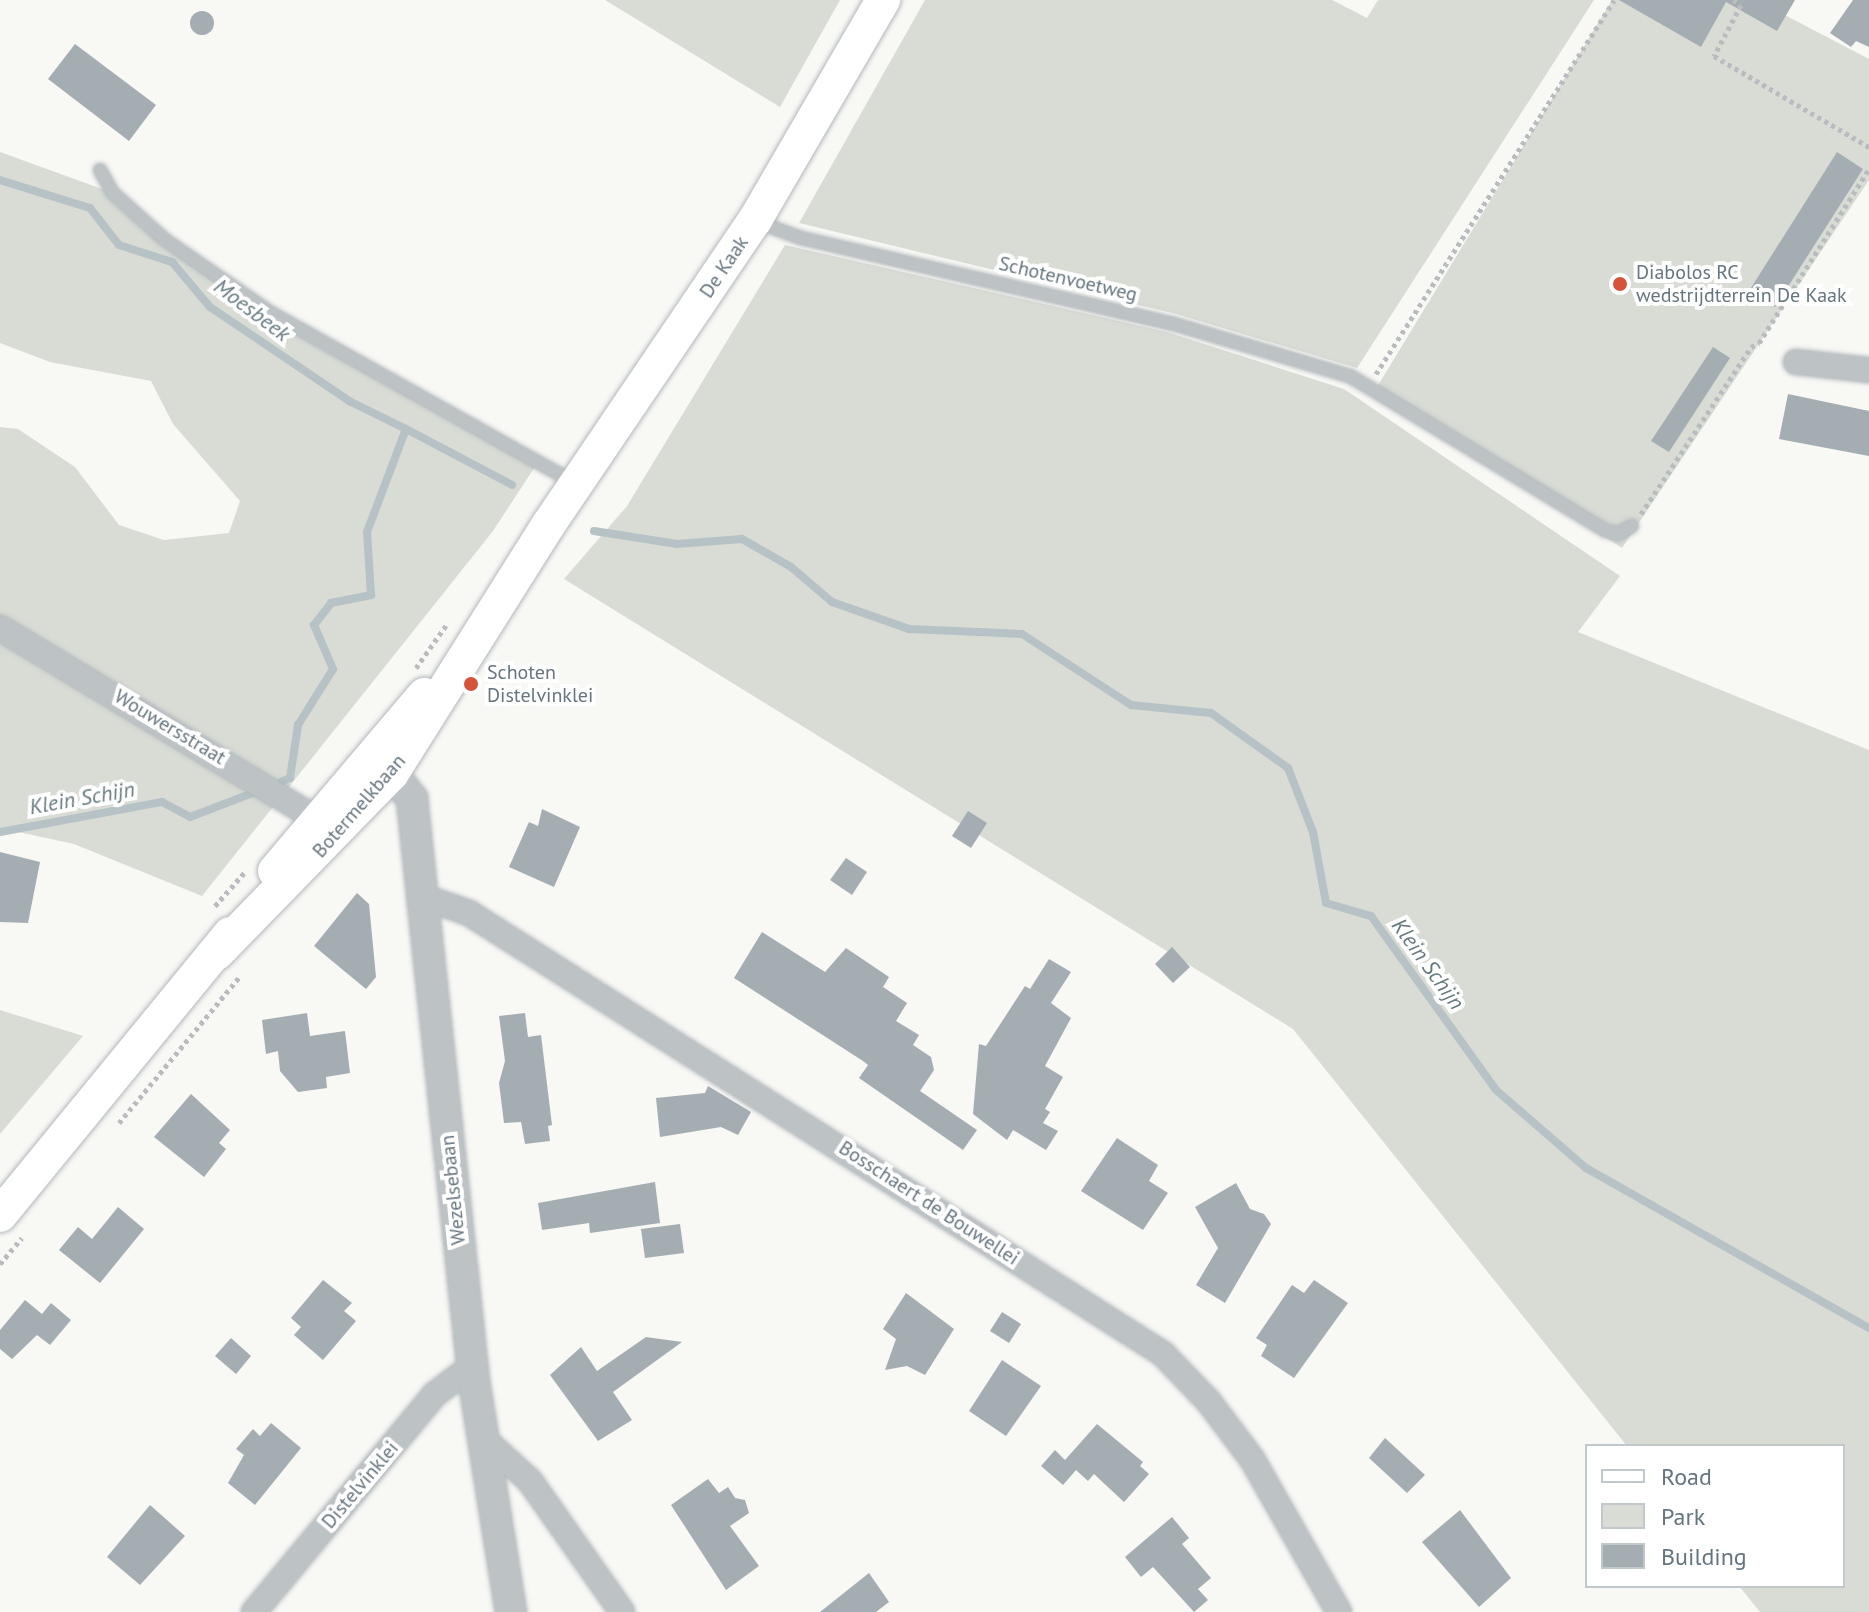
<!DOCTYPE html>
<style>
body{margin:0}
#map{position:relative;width:1869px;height:1612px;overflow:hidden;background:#f8f8f5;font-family:"PT Sans",sans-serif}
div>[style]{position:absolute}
.green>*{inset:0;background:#d8dcd5}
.stream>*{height:8px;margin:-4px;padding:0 4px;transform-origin:4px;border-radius:4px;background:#b6c2c6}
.building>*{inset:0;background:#a4adb2}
.round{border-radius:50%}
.path>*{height:5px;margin-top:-2.5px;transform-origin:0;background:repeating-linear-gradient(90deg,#b8bcbe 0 4px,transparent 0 8px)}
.roads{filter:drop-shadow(0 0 2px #b2b8bc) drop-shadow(0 0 2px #b2b8bc)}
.service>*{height:12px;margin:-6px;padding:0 6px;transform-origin:6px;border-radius:6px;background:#bdc2c5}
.minor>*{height:24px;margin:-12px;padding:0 12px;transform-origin:12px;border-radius:12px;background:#bdc2c5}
.tertiary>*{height:30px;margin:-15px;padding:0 15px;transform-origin:15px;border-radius:15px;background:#bdc2c5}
.secondary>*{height:34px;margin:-17px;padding:0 17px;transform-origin:17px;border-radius:17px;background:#fff}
.dots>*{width:22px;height:22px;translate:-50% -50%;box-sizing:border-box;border:4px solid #fff;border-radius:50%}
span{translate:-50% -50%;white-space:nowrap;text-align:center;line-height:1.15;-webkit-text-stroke:8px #fff;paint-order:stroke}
.street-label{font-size:20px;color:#65757e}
.poi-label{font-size:20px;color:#65757e}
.left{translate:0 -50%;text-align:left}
.water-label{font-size:22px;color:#657a7f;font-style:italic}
.legend{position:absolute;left:1585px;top:1444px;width:260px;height:144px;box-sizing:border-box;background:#fff;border:2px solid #c1c8cb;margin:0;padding:10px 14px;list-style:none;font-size:24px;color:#65757e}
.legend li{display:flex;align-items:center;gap:16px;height:40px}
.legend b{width:40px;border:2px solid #c1c8cb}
</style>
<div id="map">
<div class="green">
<div style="clip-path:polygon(605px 0,840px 0,780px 107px)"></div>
<div style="clip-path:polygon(925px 0,1332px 0,1367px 18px,1378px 0,1594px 0,1357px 368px,1176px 314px,799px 223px)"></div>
<div style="clip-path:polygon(1612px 0,1756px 0,1869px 59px,1869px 180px,1622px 548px,1377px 387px)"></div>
<div style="clip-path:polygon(0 152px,113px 193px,271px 313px,538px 462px,493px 531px,202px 896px,74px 844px,0 828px,0 427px,18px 429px,75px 467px,119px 525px,164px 540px,229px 533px,240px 501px,173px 424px,151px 381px,50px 362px,0 343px)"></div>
<div style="clip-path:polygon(785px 245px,1167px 332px,1344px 389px,1620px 576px,1578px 632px,1869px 750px,1869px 1612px,1760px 1612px,1739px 1586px,1843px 1586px,1843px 1446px,1627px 1446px,1293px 1029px,564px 579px,627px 506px)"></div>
<div style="clip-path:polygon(0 1010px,83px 1036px,0 1134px)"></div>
</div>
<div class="stream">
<div style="left:0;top:180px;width:94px;rotate:17.3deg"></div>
<div style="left:90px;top:208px;width:47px;rotate:51.9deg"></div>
<div style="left:119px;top:245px;width:56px;rotate:17.8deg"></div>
<div style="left:172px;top:262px;width:59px;rotate:49.8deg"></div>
<div style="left:210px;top:307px;width:170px;rotate:34deg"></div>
<div style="left:351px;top:402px;width:61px;rotate:26.1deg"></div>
<div style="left:594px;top:531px;width:84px;rotate:8.9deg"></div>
<div style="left:677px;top:544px;width:65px;rotate:-4.4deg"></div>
<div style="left:742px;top:539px;width:56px;rotate:29.7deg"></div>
<div style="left:791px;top:567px;width:54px;rotate:40.5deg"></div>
<div style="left:832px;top:602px;width:82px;rotate:19.3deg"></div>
<div style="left:909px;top:629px;width:113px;rotate:2.5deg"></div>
<div style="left:1022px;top:634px;width:130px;rotate:33.1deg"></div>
<div style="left:1131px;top:705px;width:80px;rotate:5.7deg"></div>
<div style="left:1211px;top:713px;width:95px;rotate:35.5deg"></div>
<div style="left:1288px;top:768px;width:69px;rotate:68.7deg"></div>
<div style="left:1313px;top:832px;width:72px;rotate:79.6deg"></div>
<div style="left:1326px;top:903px;width:47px;rotate:16.1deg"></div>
<div style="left:1371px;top:916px;width:214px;rotate:54.3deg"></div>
<div style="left:1496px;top:1090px;width:119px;rotate:40.9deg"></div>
<div style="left:1586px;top:1168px;width:325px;rotate:29.5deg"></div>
<div style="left:281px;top:782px;width:10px;rotate:-24deg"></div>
<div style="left:290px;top:778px;width:54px;rotate:-81.4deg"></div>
<div style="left:298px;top:725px;width:66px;rotate:-58deg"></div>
<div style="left:333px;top:669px;width:48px;rotate:-113.4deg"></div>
<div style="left:314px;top:625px;width:28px;rotate:-52deg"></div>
<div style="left:331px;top:603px;width:41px;rotate:-11.3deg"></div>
<div style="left:371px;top:595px;width:63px;rotate:-93.6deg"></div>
<div style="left:367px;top:532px;width:110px;rotate:-69.3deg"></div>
<div style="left:406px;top:429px;width:120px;rotate:27.8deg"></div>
<div style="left:0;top:832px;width:165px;rotate:-10.5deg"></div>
<div style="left:162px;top:802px;width:32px;rotate:28deg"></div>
<div style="left:190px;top:817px;width:73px;rotate:-20.9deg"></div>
</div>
<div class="building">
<div style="clip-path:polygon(1619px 0,1795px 0,1777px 31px,1726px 2px,1701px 47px)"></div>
<div style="clip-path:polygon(1853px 0,1869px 0,1869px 47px,1856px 41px,1851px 47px,1830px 33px)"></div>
<div class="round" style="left:190px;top:11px;width:24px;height:24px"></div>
<div style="clip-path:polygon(75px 44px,156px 105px,129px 141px,48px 79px)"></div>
<div style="clip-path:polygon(1837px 152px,1863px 169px,1775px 307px,1749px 291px)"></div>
<div style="clip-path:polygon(1713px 347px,1730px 358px,1669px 452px,1651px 441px)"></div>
<div style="clip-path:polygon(1788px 394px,1869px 411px,1869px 456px,1779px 439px)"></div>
<div style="clip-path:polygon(542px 809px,580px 827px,554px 887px,509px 867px,529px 822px,538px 826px)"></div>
<div style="clip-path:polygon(968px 811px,987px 823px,971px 848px,952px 836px)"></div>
<div style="clip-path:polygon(0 852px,40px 862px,28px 923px,0 922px)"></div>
<div style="clip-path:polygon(846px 858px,867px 872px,852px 895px,830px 880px)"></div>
<div style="clip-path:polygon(357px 893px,369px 904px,376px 977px,366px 989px,314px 946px)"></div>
<div style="clip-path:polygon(762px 932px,825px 972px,846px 948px,889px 977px,883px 987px,907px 1003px,896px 1021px,919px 1035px,913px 1045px,931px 1057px,934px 1070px,920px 1091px,977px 1130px,963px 1150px,859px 1078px,868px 1065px,863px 1061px,734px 978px)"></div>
<div style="clip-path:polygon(1172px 947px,1190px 967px,1173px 983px,1155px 964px)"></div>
<div style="clip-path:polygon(1049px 959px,1071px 972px,1051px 1003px,1071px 1018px,1045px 1066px,1063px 1077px,1045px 1109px,1050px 1112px,1043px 1123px,1058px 1131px,1046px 1150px,1013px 1130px,1007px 1140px,973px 1114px,979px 1044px,986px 1046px,1025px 986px,1030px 989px)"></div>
<div style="clip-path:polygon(307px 1013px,310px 1036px,345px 1031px,350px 1073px,326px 1077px,327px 1088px,298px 1092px,280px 1071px,278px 1051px,266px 1054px,262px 1020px)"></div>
<div style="clip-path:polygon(525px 1013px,528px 1037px,541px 1035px,552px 1125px,548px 1126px,550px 1141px,525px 1144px,521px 1122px,504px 1123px,499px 1083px,505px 1061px,499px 1016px)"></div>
<div style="clip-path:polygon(708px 1086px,751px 1112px,738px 1135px,721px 1127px,660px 1137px,656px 1098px,705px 1093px)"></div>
<div style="clip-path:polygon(191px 1094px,230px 1130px,219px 1143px,226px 1149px,204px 1177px,154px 1137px)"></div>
<div style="clip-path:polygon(1117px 1138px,1158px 1165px,1149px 1181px,1168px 1193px,1143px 1230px,1081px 1191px)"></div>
<div style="clip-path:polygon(655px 1182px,660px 1223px,590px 1233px,589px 1223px,542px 1230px,538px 1203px)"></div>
<div style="clip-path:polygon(1236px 1183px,1250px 1209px,1264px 1214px,1271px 1224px,1225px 1303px,1196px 1285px,1218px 1248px,1195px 1207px)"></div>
<div style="clip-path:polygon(118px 1207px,144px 1229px,100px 1283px,59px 1250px,78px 1227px,92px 1239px)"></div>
<div style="clip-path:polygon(680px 1224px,684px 1253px,645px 1258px,641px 1229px)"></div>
<div style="clip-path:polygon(323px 1280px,352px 1303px,344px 1311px,356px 1321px,323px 1360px,294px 1335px,301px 1327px,291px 1318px)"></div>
<div style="clip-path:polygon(1314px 1280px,1348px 1303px,1294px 1378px,1261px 1356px,1267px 1345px,1256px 1338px,1292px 1285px,1304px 1293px)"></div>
<div style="clip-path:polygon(906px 1293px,954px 1329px,925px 1375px,907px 1366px,885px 1370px,896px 1339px,883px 1329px)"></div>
<div style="clip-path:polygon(25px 1300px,42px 1314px,51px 1303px,71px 1320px,50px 1345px,37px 1335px,12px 1359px,0 1349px,0 1330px)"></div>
<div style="clip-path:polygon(1002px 1312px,1021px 1324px,1009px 1343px,990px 1331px)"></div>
<div style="clip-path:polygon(646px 1337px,682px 1342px,613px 1392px,632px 1420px,598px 1441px,550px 1375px,581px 1347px,597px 1371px)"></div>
<div style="clip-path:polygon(231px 1338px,251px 1356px,236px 1374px,215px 1356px)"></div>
<div style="clip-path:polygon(1002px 1360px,1041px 1386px,1006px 1436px,969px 1411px)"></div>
<div style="clip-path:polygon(271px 1423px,301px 1448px,255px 1505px,228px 1483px,244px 1455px,236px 1449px,253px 1429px,260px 1436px)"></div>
<div style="clip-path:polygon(1097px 1424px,1143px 1462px,1140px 1466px,1149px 1474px,1124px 1502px,1094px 1474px,1088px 1481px,1076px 1470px,1063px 1485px,1041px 1466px,1055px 1450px,1065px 1460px)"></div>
<div style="clip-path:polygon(1385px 1438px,1425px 1475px,1407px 1493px,1369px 1458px)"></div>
<div style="clip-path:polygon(708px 1479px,719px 1493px,728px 1487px,735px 1498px,745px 1500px,749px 1513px,730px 1526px,759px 1566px,726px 1590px,671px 1505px)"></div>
<div style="clip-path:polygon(150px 1505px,185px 1536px,140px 1585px,107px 1557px)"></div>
<div style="clip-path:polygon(1460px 1510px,1511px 1578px,1479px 1607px,1422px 1542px)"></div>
<div style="clip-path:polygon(1172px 1517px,1189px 1538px,1182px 1544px,1211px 1578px,1198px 1589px,1208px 1600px,1194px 1612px,1153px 1567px,1141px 1577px,1125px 1557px)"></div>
<div style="clip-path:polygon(869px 1573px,889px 1602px,876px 1612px,820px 1612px)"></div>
</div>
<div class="path">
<div style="left:1733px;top:0;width:9px;rotate:32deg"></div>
<div style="left:1741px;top:5px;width:58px;rotate:117.9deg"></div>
<div style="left:1714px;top:56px;width:180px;rotate:30.4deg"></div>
<div style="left:1376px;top:374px;width:443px;rotate:-57.5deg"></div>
<div style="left:1641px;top:514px;width:200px;rotate:-56.6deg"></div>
<div style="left:1751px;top:347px;width:9px;rotate:-27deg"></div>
<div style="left:1759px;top:343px;width:206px;rotate:-57.7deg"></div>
<div style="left:416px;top:668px;width:54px;rotate:-54.8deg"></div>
<div style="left:215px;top:906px;width:45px;rotate:-48.6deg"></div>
<div style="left:119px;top:1123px;width:190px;rotate:-50.5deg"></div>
<div style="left:0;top:1264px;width:34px;rotate:-50deg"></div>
</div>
<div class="roads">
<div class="service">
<div style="left:100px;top:170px;width:26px;rotate:61deg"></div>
<div style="left:113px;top:193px;width:69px;rotate:42deg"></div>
<div style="left:164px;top:239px;width:130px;rotate:34.7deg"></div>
<div style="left:271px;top:313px;width:347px;rotate:29.2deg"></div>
<div style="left:758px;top:222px;width:46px;rotate:20.4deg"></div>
<div style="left:801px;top:238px;width:383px;rotate:13deg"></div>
<div style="left:1174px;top:324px;width:184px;rotate:16.5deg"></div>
<div style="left:1350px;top:376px;width:297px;rotate:31.2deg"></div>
<div style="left:1604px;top:530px;width:15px;rotate:16deg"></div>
<div style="left:1618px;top:534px;width:16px;rotate:-30deg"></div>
</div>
<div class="minor">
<div style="left:1796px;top:362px;width:73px;rotate:6.3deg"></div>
<div style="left:0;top:628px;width:385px;rotate:31.1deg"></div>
<div style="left:424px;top:897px;width:48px;rotate:19.6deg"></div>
<div style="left:469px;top:913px;width:822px;rotate:32.43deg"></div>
<div style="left:1163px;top:1354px;width:66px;rotate:46.2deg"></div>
<div style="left:1209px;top:1402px;width:71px;rotate:53deg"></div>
<div style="left:1252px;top:1459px;width:176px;rotate:60.4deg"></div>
<div style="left:484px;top:1439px;width:62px;rotate:42.4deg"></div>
<div style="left:530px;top:1481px;width:160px;rotate:54.9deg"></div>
<div style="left:254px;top:1612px;width:282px;rotate:-50.3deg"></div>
<div style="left:434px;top:1395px;width:48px;rotate:-37.3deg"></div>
</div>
<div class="tertiary">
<div style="left:392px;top:773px;width:33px;rotate:52deg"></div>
<div style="left:412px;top:799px;width:585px;rotate:83.92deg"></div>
<div style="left:474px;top:1381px;width:234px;rotate:80.9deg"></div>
</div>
<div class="secondary">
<div style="left:275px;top:871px;width:231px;rotate:-49.7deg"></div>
<div style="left:217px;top:953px;width:251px;rotate:-45.8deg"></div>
<div style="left:392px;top:773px;width:294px;rotate:-57.8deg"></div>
<div style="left:549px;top:524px;width:367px;rotate:-55.9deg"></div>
<div style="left:755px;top:220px;width:255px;rotate:-59.8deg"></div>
<div style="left:0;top:1215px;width:363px;rotate:-50.7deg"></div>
</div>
</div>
<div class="dots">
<div style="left:1620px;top:284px;background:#d55338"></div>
<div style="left:471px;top:684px;background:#d55338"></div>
</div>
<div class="street-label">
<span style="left:724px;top:267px;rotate:-56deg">De Kaak</span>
<span style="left:1068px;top:279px;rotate:13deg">Schotenvoetweg</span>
<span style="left:170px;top:727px;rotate:31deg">Wouwersstraat</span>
<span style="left:359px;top:806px;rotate:-49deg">Botermelkbaan</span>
<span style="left:453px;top:1190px;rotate:-96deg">Wezelsebaan</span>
<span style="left:929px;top:1203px;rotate:33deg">Bosschaert de Bouwellei</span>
<span style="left:360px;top:1485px;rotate:-50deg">Distelvinklei</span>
</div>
<div class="poi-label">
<span class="left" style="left:1636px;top:284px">Diabolos RC<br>wedstrijdterrein De Kaak</span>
<span class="left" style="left:487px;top:684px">Schoten<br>Distelvinklei</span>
</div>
<div class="water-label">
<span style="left:252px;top:310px;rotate:37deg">Moesbeek</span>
<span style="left:82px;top:798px;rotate:-10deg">Klein Schijn</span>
<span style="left:1428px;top:964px;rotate:54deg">Klein Schijn</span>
</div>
<ul class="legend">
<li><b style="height:10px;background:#fff"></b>Road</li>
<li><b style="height:22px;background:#d8dcd5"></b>Park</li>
<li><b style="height:22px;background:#a4adb2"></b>Building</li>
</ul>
</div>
